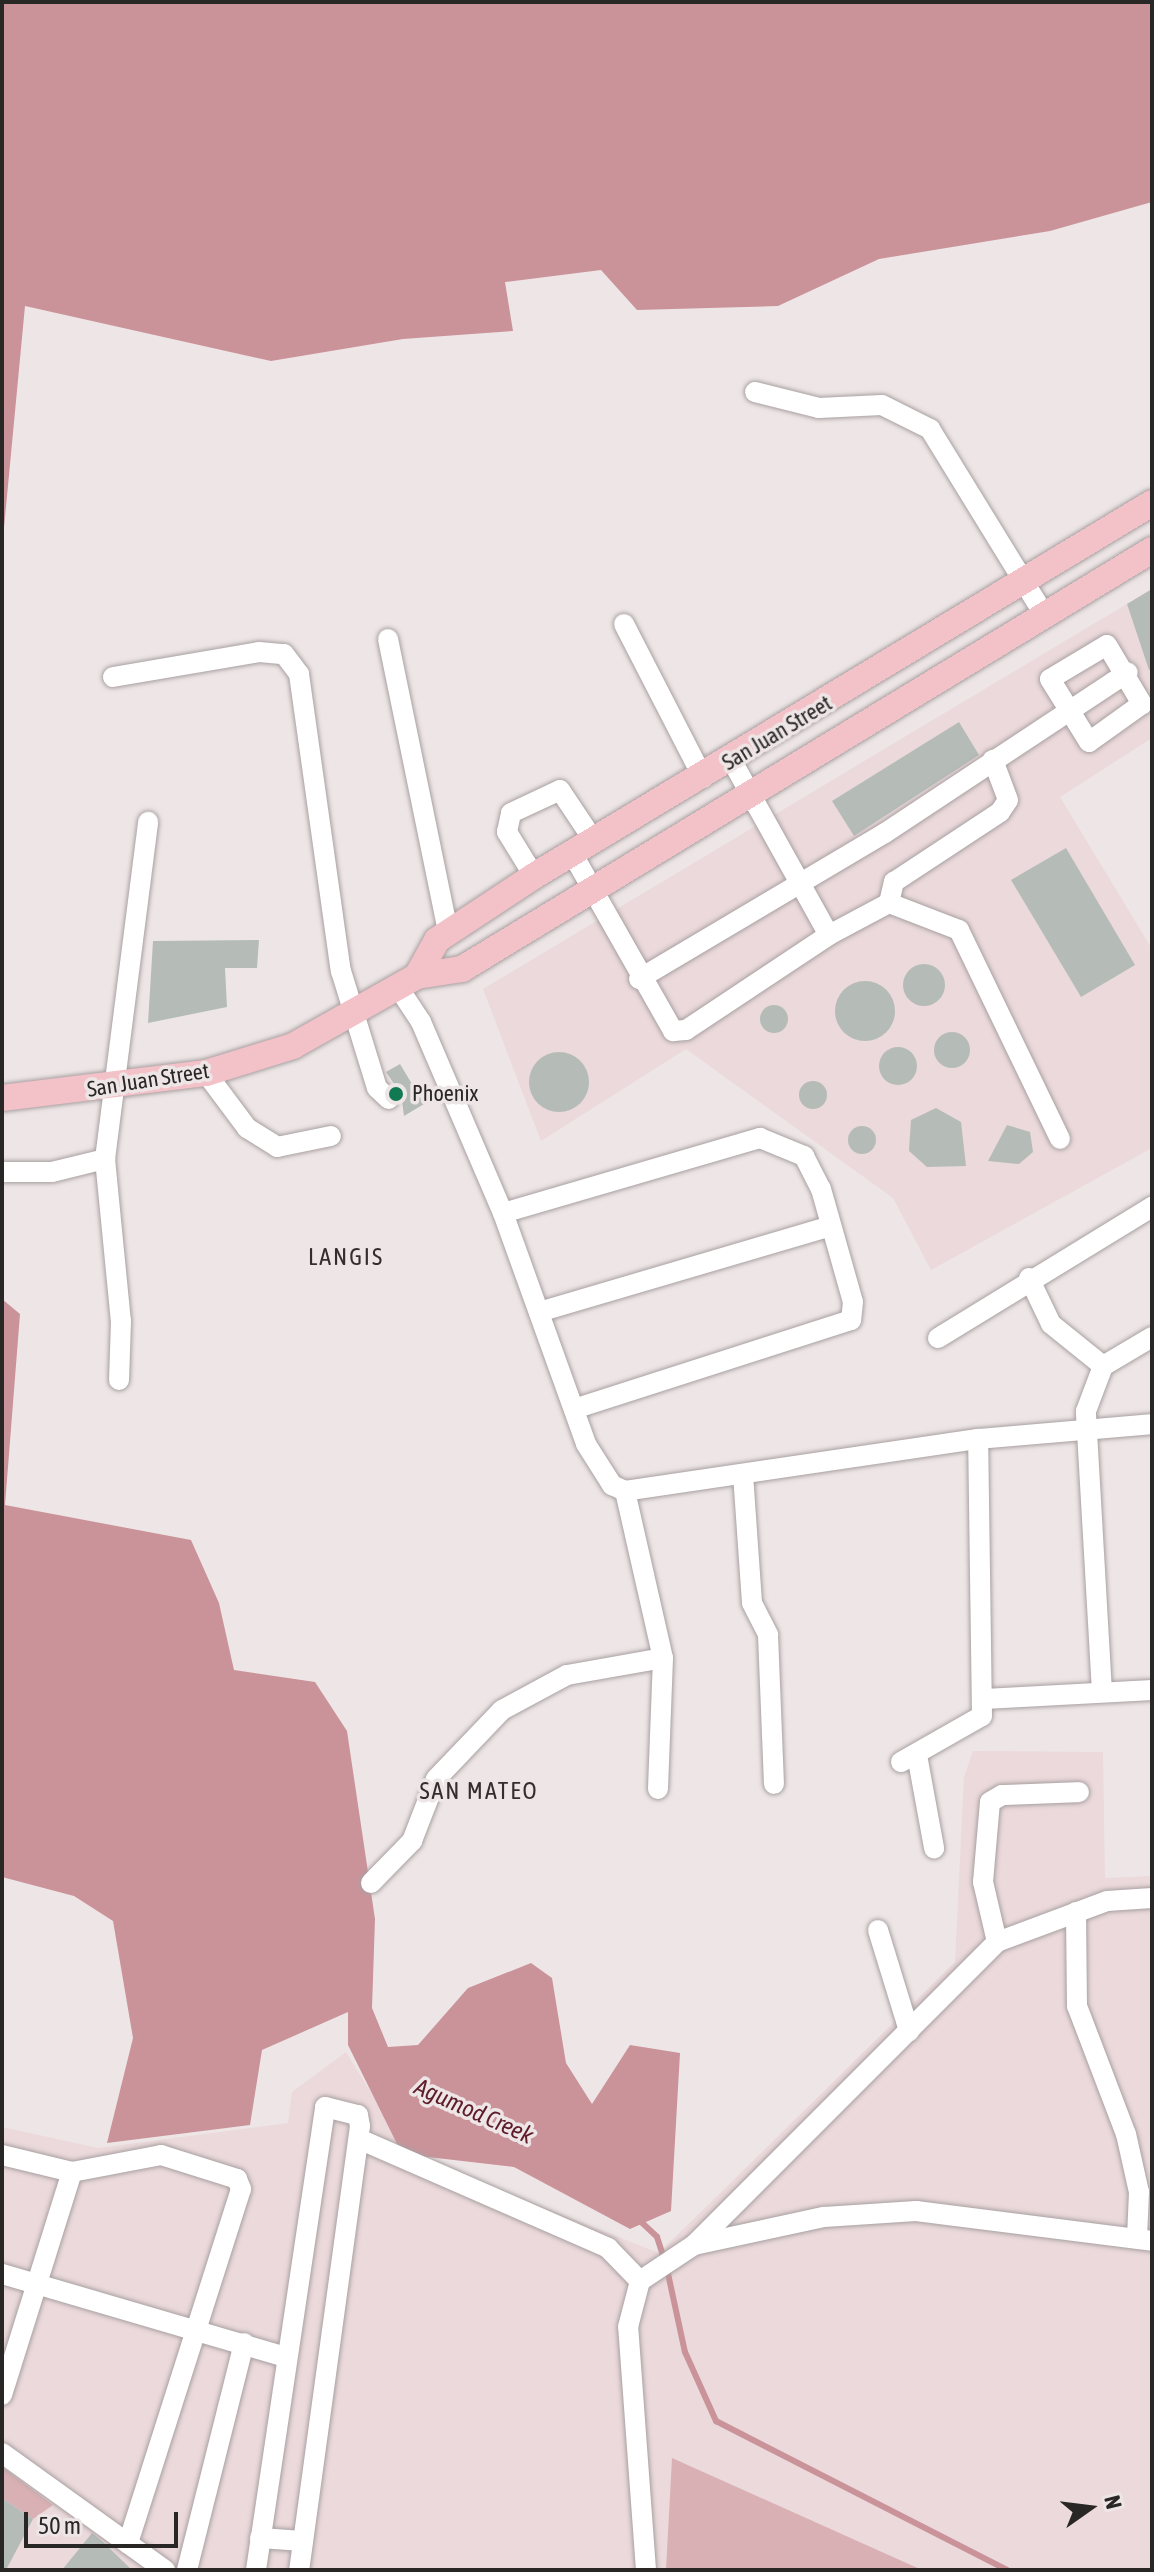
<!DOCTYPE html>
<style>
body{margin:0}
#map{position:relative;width:1154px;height:2572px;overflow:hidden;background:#eee6e6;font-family:"Asap Condensed",sans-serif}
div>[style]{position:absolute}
.built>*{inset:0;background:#ebd9db}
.green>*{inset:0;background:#d9b0b4}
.water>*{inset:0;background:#ca939a}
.stream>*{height:6px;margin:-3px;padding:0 3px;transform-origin:3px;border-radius:3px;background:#ca939a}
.building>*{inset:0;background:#b5bcb8}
.round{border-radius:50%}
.roads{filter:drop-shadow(0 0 2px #a8a0a1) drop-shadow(0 0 2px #a8a0a1)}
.minor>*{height:20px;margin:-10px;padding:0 10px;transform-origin:10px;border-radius:10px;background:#fff}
.major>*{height:26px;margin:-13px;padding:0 13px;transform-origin:13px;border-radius:13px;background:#f3c1c8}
.dots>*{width:22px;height:22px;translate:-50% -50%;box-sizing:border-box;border:4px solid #eee6e6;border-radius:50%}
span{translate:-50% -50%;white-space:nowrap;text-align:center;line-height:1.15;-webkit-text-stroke:7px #eee6e6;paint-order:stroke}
.street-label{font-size:22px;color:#292626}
.poi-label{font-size:22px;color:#292626}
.left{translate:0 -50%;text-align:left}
.neighbourhood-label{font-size:24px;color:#342d2e;letter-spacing:2px}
.water-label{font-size:24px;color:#5e1c2a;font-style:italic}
.frame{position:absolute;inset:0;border:4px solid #292626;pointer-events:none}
.north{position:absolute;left:1050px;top:2468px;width:80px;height:80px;-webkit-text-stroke:6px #eee6e6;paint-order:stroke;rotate:76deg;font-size:22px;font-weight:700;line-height:32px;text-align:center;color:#292626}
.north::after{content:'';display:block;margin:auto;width:28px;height:36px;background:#292626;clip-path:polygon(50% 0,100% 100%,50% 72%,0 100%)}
.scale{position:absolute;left:24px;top:2512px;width:154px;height:36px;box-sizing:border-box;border:4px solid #292626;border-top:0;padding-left:10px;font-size:24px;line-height:28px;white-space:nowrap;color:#292626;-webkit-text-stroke:6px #eee6e6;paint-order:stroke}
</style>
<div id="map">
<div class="built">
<div style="clip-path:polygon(1152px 589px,1152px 738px,1060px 797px,1152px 949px,1152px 1148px,931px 1270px,893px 1198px,686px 1049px,541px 1141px,483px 989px)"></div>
<div style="clip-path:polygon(973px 1751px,1103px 1752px,1105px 1878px,1152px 1876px,1152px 2570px,2px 2570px,2px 2127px,98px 2148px,288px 2123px,292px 2092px,346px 2052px,409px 2154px,659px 2253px,955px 1962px,964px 1777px)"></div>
</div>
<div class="green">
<div style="clip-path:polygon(672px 2458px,922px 2570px,666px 2570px)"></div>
<div style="clip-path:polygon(2px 2467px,53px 2505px,33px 2519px,2px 2498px)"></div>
</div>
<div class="water">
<div style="clip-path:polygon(2px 2px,1152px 2px,1152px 202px,1050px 231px,879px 259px,778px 306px,637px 310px,601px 270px,505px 282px,513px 331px,403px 339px,271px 361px,25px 306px,2px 549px)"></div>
<div style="clip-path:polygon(2px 1299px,20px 1314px,5px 1505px,191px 1540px,219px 1603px,234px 1670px,315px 1682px,347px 1731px,375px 1919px,372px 2008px,388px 2047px,418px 2045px,468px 1988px,531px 1963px,552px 1978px,566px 2063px,592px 2104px,630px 2045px,680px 2053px,671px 2211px,630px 2229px,514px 2167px,402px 2154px,348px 2045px,348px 2012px,262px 2050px,250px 2125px,107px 2143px,133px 2038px,113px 1921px,74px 1896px,2px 1877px)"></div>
</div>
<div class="stream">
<div style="left:638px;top:2219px;width:26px;rotate:43deg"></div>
<div style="left:657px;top:2237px;width:23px;rotate:72deg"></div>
<div style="left:667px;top:2269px;width:85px;rotate:77.8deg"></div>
<div style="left:685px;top:2352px;width:76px;rotate:65.8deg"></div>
<div style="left:716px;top:2421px;width:327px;rotate:27.1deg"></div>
</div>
<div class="building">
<div style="clip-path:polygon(1152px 589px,1152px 669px,1149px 670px,1127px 604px)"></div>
<div style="clip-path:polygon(959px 722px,979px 755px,854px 836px,832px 801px)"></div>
<div style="clip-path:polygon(1066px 848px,1135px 965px,1081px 997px,1011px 880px)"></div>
<div style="clip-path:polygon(259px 940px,257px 968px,225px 968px,227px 1007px,148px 1023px,153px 941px)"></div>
<div class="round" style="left:903px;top:964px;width:42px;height:42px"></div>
<div class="round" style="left:835px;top:981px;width:60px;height:60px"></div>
<div class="round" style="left:760px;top:1005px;width:28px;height:28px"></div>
<div class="round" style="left:934px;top:1032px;width:36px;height:36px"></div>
<div class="round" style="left:879px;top:1047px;width:38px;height:38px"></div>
<div class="round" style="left:529px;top:1052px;width:60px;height:60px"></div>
<div style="clip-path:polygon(400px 1064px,424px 1104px,404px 1116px,401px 1094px,386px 1072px)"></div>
<div class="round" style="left:799px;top:1081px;width:28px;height:28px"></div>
<div style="clip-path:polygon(936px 1108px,961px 1122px,966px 1166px,927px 1167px,909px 1151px,911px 1120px)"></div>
<div style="clip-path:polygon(1007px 1125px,1030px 1132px,1033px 1152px,1019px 1164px,988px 1161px)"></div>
<div class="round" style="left:848px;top:1126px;width:28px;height:28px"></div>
<div style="clip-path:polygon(2px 2498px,33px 2519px,6px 2570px,2px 2570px)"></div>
<div style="clip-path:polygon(92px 2533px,103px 2542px,132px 2570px,62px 2570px)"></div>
</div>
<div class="roads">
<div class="minor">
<div style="left:755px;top:392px;width:66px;rotate:14deg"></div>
<div style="left:819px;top:408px;width:63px;rotate:-2.7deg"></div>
<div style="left:882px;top:405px;width:54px;rotate:26.6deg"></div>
<div style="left:930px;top:429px;width:220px;rotate:58.4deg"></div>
<div style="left:624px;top:624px;width:173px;rotate:62.8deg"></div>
<div style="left:388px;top:639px;width:299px;rotate:78.4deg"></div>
<div style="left:1107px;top:645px;width:69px;rotate:59.3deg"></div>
<div style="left:1142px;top:704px;width:65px;rotate:144.4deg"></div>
<div style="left:1089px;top:742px;width:74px;rotate:-121.8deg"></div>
<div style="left:1050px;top:679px;width:66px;rotate:-30.8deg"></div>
<div style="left:113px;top:677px;width:148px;rotate:-9.7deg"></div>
<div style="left:259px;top:652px;width:25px;rotate:5deg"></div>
<div style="left:284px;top:654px;width:25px;rotate:53deg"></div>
<div style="left:299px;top:674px;width:300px;rotate:82deg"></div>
<div style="left:341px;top:971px;width:122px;rotate:72.9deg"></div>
<div style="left:377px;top:1088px;width:16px;rotate:43deg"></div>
<div style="left:732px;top:761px;width:199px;rotate:60.9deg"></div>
<div style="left:829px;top:935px;width:68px;rotate:-28.1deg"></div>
<div style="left:889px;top:903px;width:22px;rotate:-77deg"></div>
<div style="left:894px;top:882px;width:127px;rotate:-33.4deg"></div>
<div style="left:1000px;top:812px;width:14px;rotate:-56deg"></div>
<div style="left:1008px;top:800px;width:43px;rotate:-110.6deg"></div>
<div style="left:572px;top:853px;width:205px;rotate:60.4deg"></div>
<div style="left:673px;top:1031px;width:13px;rotate:-4deg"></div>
<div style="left:686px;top:1030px;width:172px;rotate:-33.6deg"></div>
<div style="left:534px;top:876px;width:52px;rotate:-121.5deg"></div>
<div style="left:507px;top:832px;width:19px;rotate:-78deg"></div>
<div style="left:511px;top:813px;width:54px;rotate:-25.1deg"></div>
<div style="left:560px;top:790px;width:61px;rotate:56.3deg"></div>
<div style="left:889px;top:903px;width:75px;rotate:21.1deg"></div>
<div style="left:959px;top:930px;width:232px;rotate:64.2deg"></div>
<div style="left:639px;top:979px;width:286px;rotate:-30.7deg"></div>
<div style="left:885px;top:833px;width:291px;rotate:-33.5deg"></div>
<div style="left:398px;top:987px;width:42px;rotate:56.7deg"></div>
<div style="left:421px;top:1022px;width:208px;rotate:66.8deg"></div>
<div style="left:503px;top:1213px;width:245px;rotate:70.2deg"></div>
<div style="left:586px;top:1444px;width:49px;rotate:57.6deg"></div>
<div style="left:612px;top:1485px;width:14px;rotate:25deg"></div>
<div style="left:625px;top:1491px;width:357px;rotate:-8.4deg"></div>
<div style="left:978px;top:1439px;width:175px;rotate:-4.9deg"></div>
<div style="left:206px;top:1073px;width:69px;rotate:53.3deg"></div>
<div style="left:247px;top:1128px;width:36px;rotate:32deg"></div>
<div style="left:277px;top:1147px;width:55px;rotate:-11.5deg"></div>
<div style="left:105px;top:1159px;width:163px;rotate:84.4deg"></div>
<div style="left:121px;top:1321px;width:59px;rotate:91.9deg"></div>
<div style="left:2px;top:1172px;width:50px"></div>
<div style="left:52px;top:1172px;width:55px;rotate:-13.8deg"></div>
<div style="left:105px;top:1159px;width:340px;rotate:-82.7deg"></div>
<div style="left:503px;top:1213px;width:268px;rotate:-16.3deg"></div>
<div style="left:760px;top:1138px;width:48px;rotate:22.2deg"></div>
<div style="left:804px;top:1156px;width:37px;rotate:63deg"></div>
<div style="left:821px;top:1189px;width:117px;rotate:74.2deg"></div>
<div style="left:853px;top:1302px;width:18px;rotate:96deg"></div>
<div style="left:851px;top:1320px;width:291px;rotate:162.2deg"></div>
<div style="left:1029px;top:1278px;width:51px;rotate:64.4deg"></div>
<div style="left:1051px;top:1324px;width:67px;rotate:38.9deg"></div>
<div style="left:539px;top:1312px;width:304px;rotate:-16.4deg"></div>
<div style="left:938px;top:1338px;width:251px;rotate:-31.5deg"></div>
<div style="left:743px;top:1474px;width:129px;rotate:86deg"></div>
<div style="left:752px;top:1603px;width:36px;rotate:63deg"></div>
<div style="left:768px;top:1635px;width:149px;rotate:87.7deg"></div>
<div style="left:625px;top:1491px;width:171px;rotate:77.2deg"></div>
<div style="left:663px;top:1658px;width:131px;rotate:92.2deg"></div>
<div style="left:1102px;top:1692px;width:281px;rotate:-93.3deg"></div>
<div style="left:1086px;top:1411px;width:48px;rotate:-69.3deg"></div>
<div style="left:1103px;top:1366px;width:57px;rotate:-30.6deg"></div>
<div style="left:985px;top:1699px;width:167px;rotate:-3.1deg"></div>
<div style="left:917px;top:1755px;width:95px;rotate:79.6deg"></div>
<div style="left:901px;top:1762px;width:93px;rotate:-29.6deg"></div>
<div style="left:982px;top:1716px;width:277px;rotate:-90.8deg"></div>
<div style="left:371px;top:1883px;width:59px;rotate:-45.7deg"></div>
<div style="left:412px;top:1841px;width:66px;rotate:-68.8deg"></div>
<div style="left:436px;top:1779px;width:95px;rotate:-46.3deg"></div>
<div style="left:502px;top:1710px;width:74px;rotate:-28.3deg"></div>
<div style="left:567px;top:1675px;width:97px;rotate:-10deg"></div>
<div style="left:1076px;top:1912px;width:94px;rotate:89.4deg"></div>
<div style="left:1077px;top:2006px;width:137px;rotate:69.1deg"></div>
<div style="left:1126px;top:2134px;width:59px;rotate:77.4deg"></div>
<div style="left:1139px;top:2192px;width:46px;rotate:92.5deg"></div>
<div style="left:878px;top:1930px;width:106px;rotate:72.9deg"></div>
<div style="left:997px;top:1942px;width:62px;rotate:-103.1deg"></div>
<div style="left:983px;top:1882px;width:80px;rotate:-85deg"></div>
<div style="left:990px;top:1802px;width:14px;rotate:-30deg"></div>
<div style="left:1002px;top:1795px;width:77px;rotate:-2.2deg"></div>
<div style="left:359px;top:2139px;width:272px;rotate:23.6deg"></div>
<div style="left:608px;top:2248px;width:46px;rotate:45.9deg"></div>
<div style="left:2px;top:2155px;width:72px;rotate:13.7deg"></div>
<div style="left:72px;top:2172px;width:91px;rotate:-10.8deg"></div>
<div style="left:161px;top:2155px;width:80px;rotate:17.5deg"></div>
<div style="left:237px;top:2179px;width:11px;rotate:68deg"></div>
<div style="left:241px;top:2189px;width:372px;rotate:107.7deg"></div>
<div style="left:694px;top:2245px;width:133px;rotate:-12.2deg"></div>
<div style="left:824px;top:2217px;width:92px;rotate:-3.7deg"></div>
<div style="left:916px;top:2211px;width:238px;rotate:7.2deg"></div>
<div style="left:2px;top:2274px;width:293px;rotate:16.3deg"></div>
<div style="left:2px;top:2395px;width:234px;rotate:-72.6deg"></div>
<div style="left:2px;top:2453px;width:201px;rotate:35.7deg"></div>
<div style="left:260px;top:2538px;width:43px;rotate:4deg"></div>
<div style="left:187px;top:2570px;width:234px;rotate:-75.9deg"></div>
<div style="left:256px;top:2570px;width:468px;rotate:-81.5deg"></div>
<div style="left:325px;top:2107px;width:34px;rotate:14deg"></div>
<div style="left:358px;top:2115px;width:11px;rotate:80deg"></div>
<div style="left:360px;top:2126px;width:448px;rotate:97.8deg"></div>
<div style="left:646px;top:2570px;width:244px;rotate:-94.2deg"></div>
<div style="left:628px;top:2327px;width:48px;rotate:-75.4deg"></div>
<div style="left:640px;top:2281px;width:65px;rotate:-33.7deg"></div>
<div style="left:694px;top:2245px;width:429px;rotate:-45deg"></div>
<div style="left:997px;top:1942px;width:117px;rotate:-20.4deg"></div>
<div style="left:1107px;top:1901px;width:45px;rotate:-3.8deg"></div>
</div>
<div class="major">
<div style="left:417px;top:976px;width:41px;rotate:-60.9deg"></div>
<div style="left:437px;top:940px;width:116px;rotate:-33.4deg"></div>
<div style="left:534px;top:876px;width:722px;rotate:-31.11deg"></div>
<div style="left:2px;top:1098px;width:206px;rotate:-7deg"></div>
<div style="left:206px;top:1073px;width:91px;rotate:-17.2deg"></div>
<div style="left:293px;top:1046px;width:142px;rotate:-29.4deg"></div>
<div style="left:417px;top:976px;width:46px;rotate:-8.8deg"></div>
<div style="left:462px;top:969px;width:807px;rotate:-31.27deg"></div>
</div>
</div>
<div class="dots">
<div style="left:396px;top:1094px;background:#117a53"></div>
</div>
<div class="street-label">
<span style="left:777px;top:733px;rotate:-31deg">San Juan Street</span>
<span style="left:148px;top:1080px;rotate:-9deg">San Juan Street</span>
</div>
<div class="poi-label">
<span class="left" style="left:412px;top:1094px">Phoenix</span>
</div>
<div class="neighbourhood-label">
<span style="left:346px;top:1257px">LANGIS</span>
<span style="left:479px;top:1791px">SAN MATEO</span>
</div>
<div class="water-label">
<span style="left:474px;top:2111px;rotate:24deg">Agumod Creek</span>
</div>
<div class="frame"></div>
<div class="north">N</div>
<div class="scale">50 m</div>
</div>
